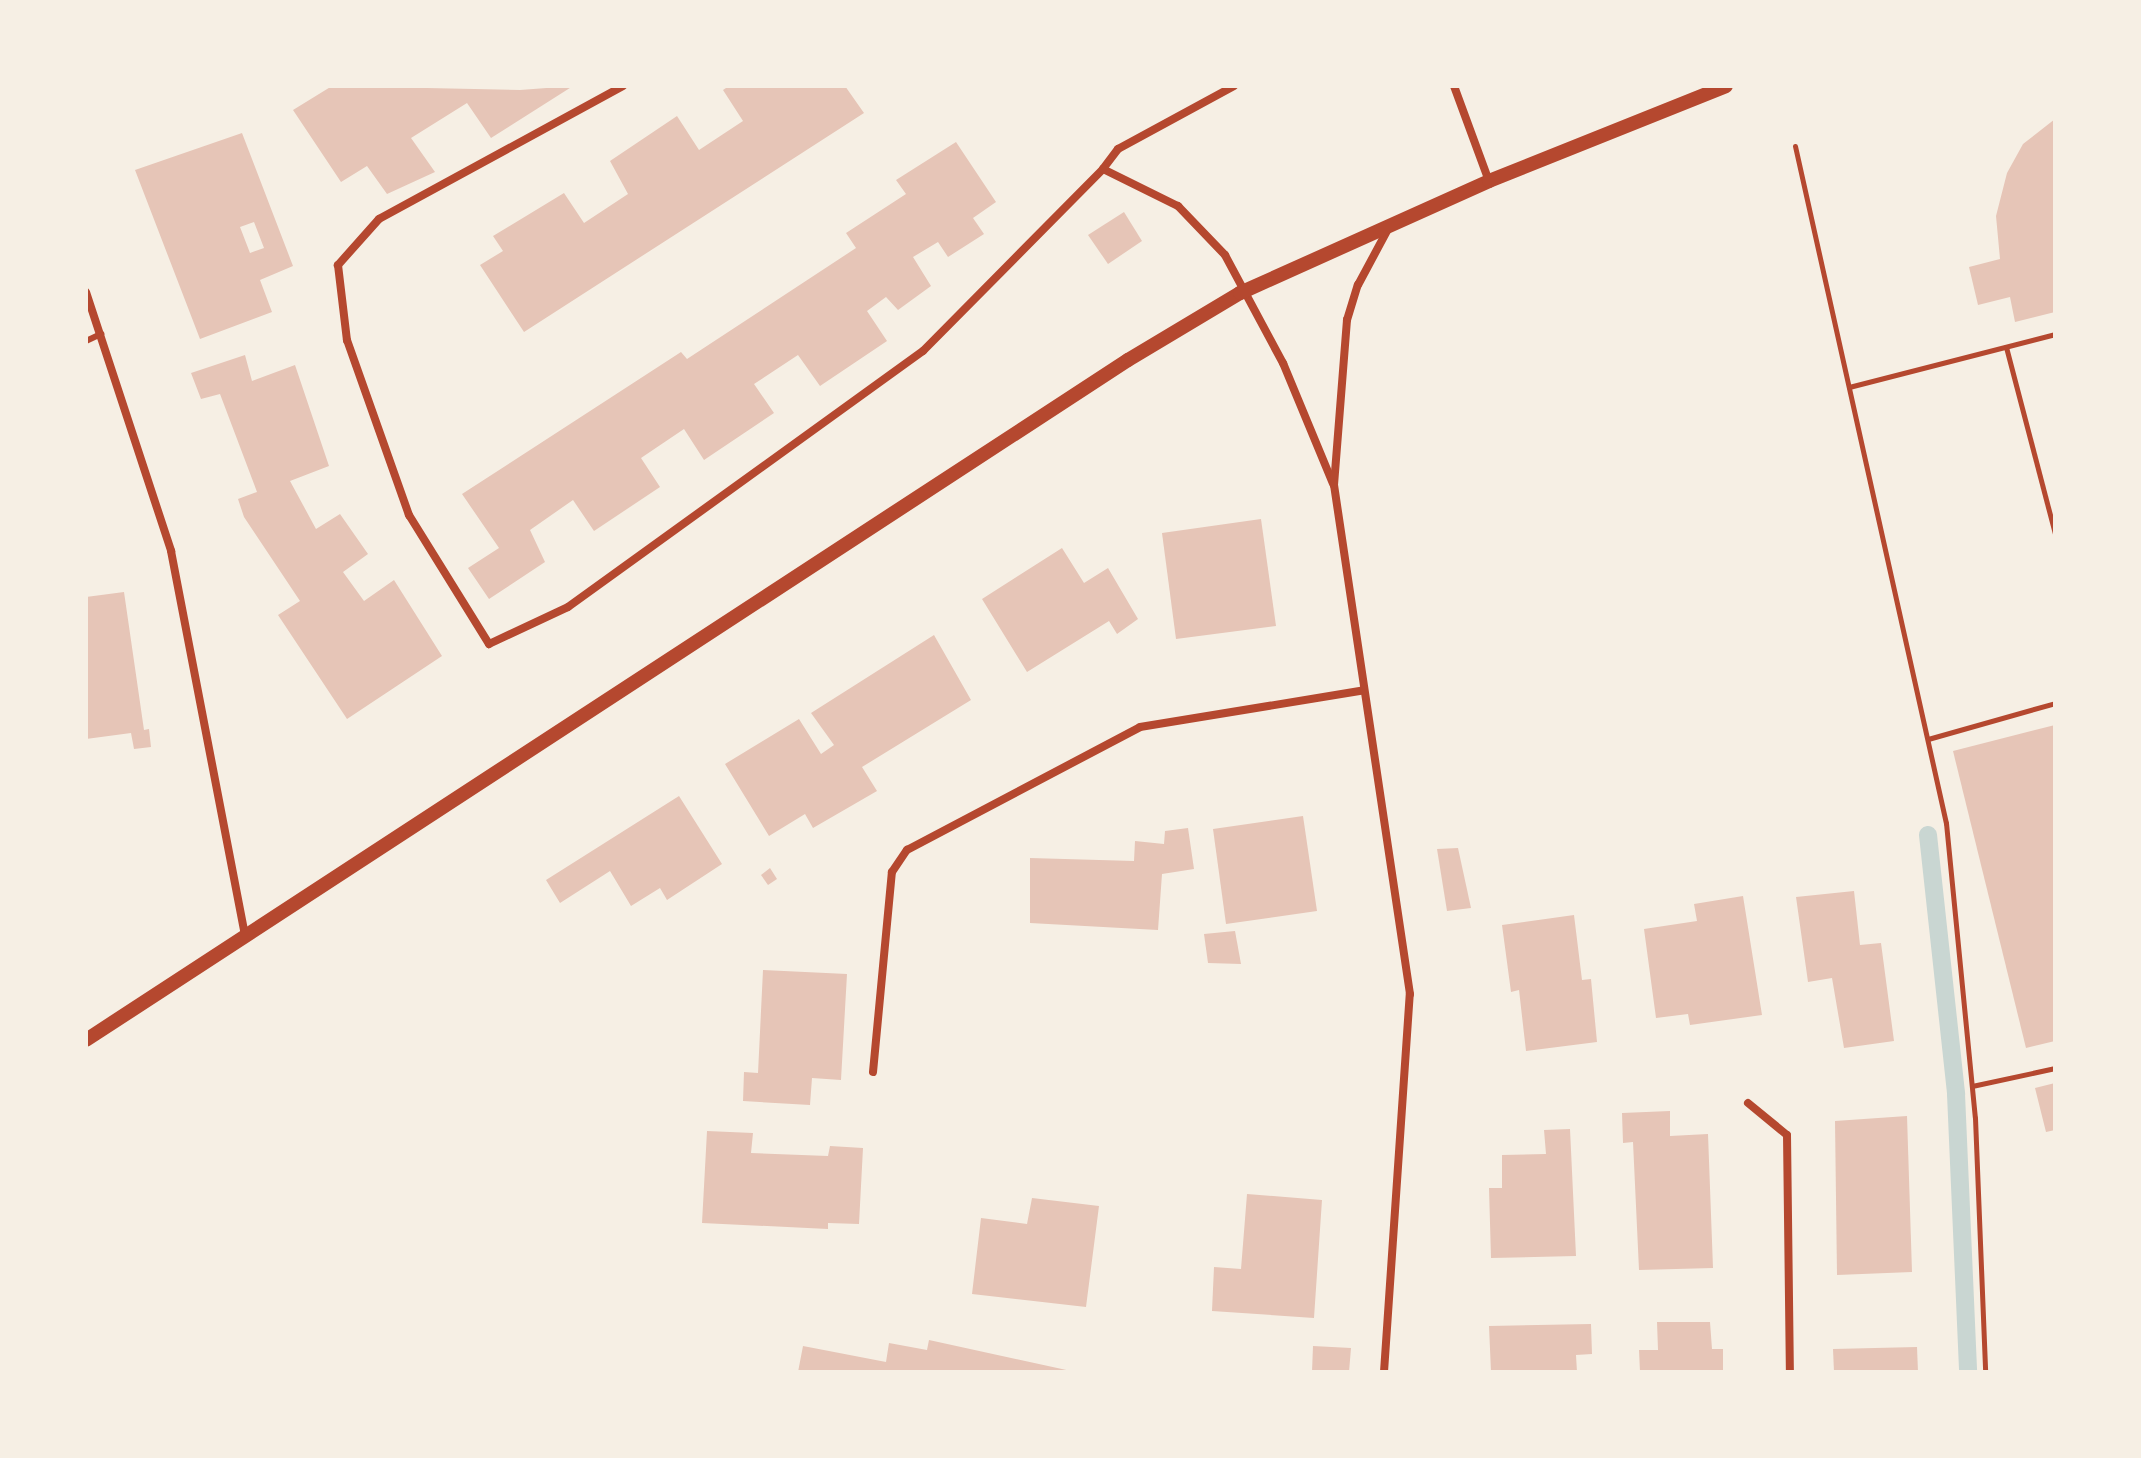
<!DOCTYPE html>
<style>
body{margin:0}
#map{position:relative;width:2141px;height:1458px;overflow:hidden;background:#f6efe4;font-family:"PT Sans",sans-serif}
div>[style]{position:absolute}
.stream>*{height:18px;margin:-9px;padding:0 9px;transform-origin:9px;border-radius:9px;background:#c9d6d2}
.building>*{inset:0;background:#e6c5b7}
.path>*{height:5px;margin:-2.5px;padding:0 2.5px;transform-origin:2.5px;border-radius:2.5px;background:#b5482f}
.service>*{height:6px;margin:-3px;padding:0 3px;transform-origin:3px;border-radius:3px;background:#b5482f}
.minor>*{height:8px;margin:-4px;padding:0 4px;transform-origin:4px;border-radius:4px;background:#b5482f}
.tertiary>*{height:14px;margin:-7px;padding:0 7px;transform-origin:7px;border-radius:7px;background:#b5482f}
span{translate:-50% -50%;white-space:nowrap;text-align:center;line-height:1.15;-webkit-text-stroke:6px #f6efe4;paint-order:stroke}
.frame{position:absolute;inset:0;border:88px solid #f6efe4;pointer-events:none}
</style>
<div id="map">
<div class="stream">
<div style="left:1928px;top:835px;width:261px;rotate:83.8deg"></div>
<div style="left:1956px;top:1094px;width:278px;rotate:87.5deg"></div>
</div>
<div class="building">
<div style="clip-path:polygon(332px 86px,520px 90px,573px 86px,491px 138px,467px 103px,411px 138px,435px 172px,387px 194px,367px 166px,341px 182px,293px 110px)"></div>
<div style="clip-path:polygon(729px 86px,845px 86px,864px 113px,524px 332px,480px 265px,503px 251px,493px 236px,564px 193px,584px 223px,628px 194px,610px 161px,677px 116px,699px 150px,743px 121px,723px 90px)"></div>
<div style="clip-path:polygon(2055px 119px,2055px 312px,2015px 322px,2010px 297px,1978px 305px,1969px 267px,2000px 259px,1996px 216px,2007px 173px,2023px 144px)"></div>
<div style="clip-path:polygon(evenodd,242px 133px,293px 266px,260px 280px,272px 312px,200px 339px,135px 170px,242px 133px,254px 222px,264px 248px,250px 253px,240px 227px,254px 222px)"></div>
<div style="clip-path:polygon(956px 142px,996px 202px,973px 218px,984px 234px,948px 257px,938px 242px,913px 257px,931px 286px,898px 310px,886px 297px,867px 311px,887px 341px,820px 386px,798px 355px,754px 384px,774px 413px,704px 460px,684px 429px,641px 458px,660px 487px,594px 531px,573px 500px,530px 530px,545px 562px,489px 599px,468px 568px,499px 548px,462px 494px,681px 352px,687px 359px,856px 248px,846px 233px,906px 194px,896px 180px)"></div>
<div style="clip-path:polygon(1124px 212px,1142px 241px,1108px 264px,1088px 235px)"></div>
<div style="clip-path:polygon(245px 355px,252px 381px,295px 365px,329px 466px,290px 481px,316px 529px,340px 514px,368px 554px,343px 572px,364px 601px,394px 580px,442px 656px,347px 719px,278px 615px,300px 601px,244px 517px,238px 499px,257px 492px,220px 394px,201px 399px,191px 373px)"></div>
<div style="clip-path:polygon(1261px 519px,1276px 626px,1176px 639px,1162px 533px)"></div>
<div style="clip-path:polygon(1062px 548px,1084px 583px,1108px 568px,1138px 619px,1117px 634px,1109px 621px,1027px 672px,982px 599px)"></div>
<div style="clip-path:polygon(124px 592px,144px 730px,149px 729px,151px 747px,134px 749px,131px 733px,86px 739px,86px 597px)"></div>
<div style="clip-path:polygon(934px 635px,971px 700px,862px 767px,877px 791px,813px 828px,805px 814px,769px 836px,725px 764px,799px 719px,821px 754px,834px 745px,811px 713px)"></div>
<div style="clip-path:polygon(2055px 725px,2055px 1041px,2026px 1048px,1953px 751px)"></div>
<div style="clip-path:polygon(679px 796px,722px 864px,667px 900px,660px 888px,631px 906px,610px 871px,560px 903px,546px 880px)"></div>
<div style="clip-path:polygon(1303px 816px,1317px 911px,1226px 924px,1213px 829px)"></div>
<div style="clip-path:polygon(1188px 828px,1194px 869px,1162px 874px,1158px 930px,1030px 923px,1030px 858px,1134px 861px,1135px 841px,1164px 844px,1165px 831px)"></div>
<div style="clip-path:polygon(1458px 848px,1471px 908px,1447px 911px,1437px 849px)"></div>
<div style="clip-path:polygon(770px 868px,777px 879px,768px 885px,761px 875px)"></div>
<div style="clip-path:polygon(1854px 891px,1860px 945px,1881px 943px,1894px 1041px,1844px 1048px,1832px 978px,1808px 982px,1796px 897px)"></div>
<div style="clip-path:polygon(1743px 896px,1762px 1015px,1690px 1025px,1688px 1014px,1656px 1018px,1644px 929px,1697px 921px,1694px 904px)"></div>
<div style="clip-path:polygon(1574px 915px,1582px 980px,1591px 979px,1597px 1042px,1526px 1051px,1519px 990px,1511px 992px,1502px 925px)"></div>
<div style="clip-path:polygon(1235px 931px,1241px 964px,1208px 963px,1204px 934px)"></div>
<div style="clip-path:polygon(763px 970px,847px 974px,841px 1080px,812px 1078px,810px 1105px,743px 1101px,744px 1072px,758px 1073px)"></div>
<div style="clip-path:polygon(2055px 1083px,2055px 1130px,2046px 1132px,2035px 1088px)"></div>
<div style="clip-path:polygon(1670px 1111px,1670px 1136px,1708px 1134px,1713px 1268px,1639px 1270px,1633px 1142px,1623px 1143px,1622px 1113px)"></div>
<div style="clip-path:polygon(1907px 1116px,1912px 1272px,1837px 1275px,1835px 1121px)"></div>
<div style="clip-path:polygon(1570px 1129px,1576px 1256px,1491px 1258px,1489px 1188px,1502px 1188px,1502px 1155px,1546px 1154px,1544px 1130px)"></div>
<div style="clip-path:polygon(707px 1131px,753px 1133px,751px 1153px,828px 1156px,830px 1146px,863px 1148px,859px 1224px,828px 1223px,828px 1229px,702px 1223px)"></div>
<div style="clip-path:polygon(1247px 1194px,1322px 1200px,1314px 1318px,1212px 1311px,1214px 1267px,1241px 1269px)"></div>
<div style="clip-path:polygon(1032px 1198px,1099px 1206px,1086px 1307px,972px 1294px,981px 1218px,1027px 1224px)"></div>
<div style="clip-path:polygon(1657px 1322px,1710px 1322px,1712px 1349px,1723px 1349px,1723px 1372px,1640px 1372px,1639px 1350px,1658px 1350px)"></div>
<div style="clip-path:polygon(1591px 1324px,1592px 1354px,1576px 1355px,1577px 1372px,1491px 1372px,1489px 1326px)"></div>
<div style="clip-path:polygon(929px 1340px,1071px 1371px,1071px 1372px,798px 1372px,803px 1346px,886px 1362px,889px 1343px,927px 1350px)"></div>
<div style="clip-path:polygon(1313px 1346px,1351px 1348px,1349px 1372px,1312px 1372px)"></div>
<div style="clip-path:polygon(1917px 1347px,1918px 1372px,1834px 1372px,1833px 1349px)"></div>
</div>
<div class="path">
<div style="left:1795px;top:146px;width:694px;rotate:77.43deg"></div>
<div style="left:1946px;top:823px;width:296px;rotate:84.4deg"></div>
<div style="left:1975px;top:1118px;width:254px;rotate:87.7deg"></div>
<div style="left:2006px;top:347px;width:193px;rotate:75.3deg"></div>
<div style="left:1849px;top:387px;width:213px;rotate:-14.4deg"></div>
<div style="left:1928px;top:739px;width:132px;rotate:-15.8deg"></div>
<div style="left:1972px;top:1086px;width:85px;rotate:-12.2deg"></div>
</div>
<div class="service">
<div style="left:86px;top:341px;width:17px;rotate:-25deg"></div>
</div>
<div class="minor">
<div style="left:623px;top:86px;width:278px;rotate:151.4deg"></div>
<div style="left:379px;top:219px;width:62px;rotate:131.7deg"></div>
<div style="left:338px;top:265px;width:76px;rotate:83.2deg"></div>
<div style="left:347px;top:340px;width:186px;rotate:70.5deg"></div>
<div style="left:409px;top:515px;width:152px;rotate:58.2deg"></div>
<div style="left:489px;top:644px;width:87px;rotate:-25.1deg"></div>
<div style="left:568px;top:607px;width:438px;rotate:-35.8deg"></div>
<div style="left:923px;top:351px;width:256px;rotate:-45.3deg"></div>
<div style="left:1234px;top:86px;width:132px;rotate:151.5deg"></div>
<div style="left:1118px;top:149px;width:25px;rotate:127deg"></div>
<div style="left:1103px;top:169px;width:84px;rotate:26.3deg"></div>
<div style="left:1178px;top:206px;width:68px;rotate:46.2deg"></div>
<div style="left:1225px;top:255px;width:123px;rotate:61.8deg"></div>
<div style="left:1283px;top:363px;width:131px;rotate:67.5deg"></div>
<div style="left:1454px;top:86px;width:101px;rotate:69.8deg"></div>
<div style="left:86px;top:292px;width:273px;rotate:71.8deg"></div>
<div style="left:171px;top:551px;width:390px;rotate:79.1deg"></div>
<div style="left:873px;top:1072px;width:201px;rotate:-84.6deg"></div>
<div style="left:892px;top:872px;width:27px;rotate:-56deg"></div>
<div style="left:907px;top:850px;width:263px;rotate:-27.8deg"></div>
<div style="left:1140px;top:727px;width:224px;rotate:-9.3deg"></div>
<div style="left:1748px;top:1103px;width:50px;rotate:39.4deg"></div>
<div style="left:1787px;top:1135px;width:237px;rotate:89.3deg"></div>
<div style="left:1384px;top:1372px;width:379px;rotate:-86.1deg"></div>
<div style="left:1410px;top:994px;width:515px;rotate:-98.49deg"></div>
<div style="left:1334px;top:485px;width:166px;rotate:-85.5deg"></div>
<div style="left:1347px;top:320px;width:37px;rotate:-73deg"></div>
<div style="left:1358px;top:285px;width:64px;rotate:-61.8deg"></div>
</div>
<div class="tertiary">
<div style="left:86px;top:1040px;width:1244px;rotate:-33.13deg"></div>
<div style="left:1128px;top:360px;width:131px;rotate:-30.9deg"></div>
<div style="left:1240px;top:293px;width:273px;rotate:-24.2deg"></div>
<div style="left:1489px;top:181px;width:255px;rotate:-21.8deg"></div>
</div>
<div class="frame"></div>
</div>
